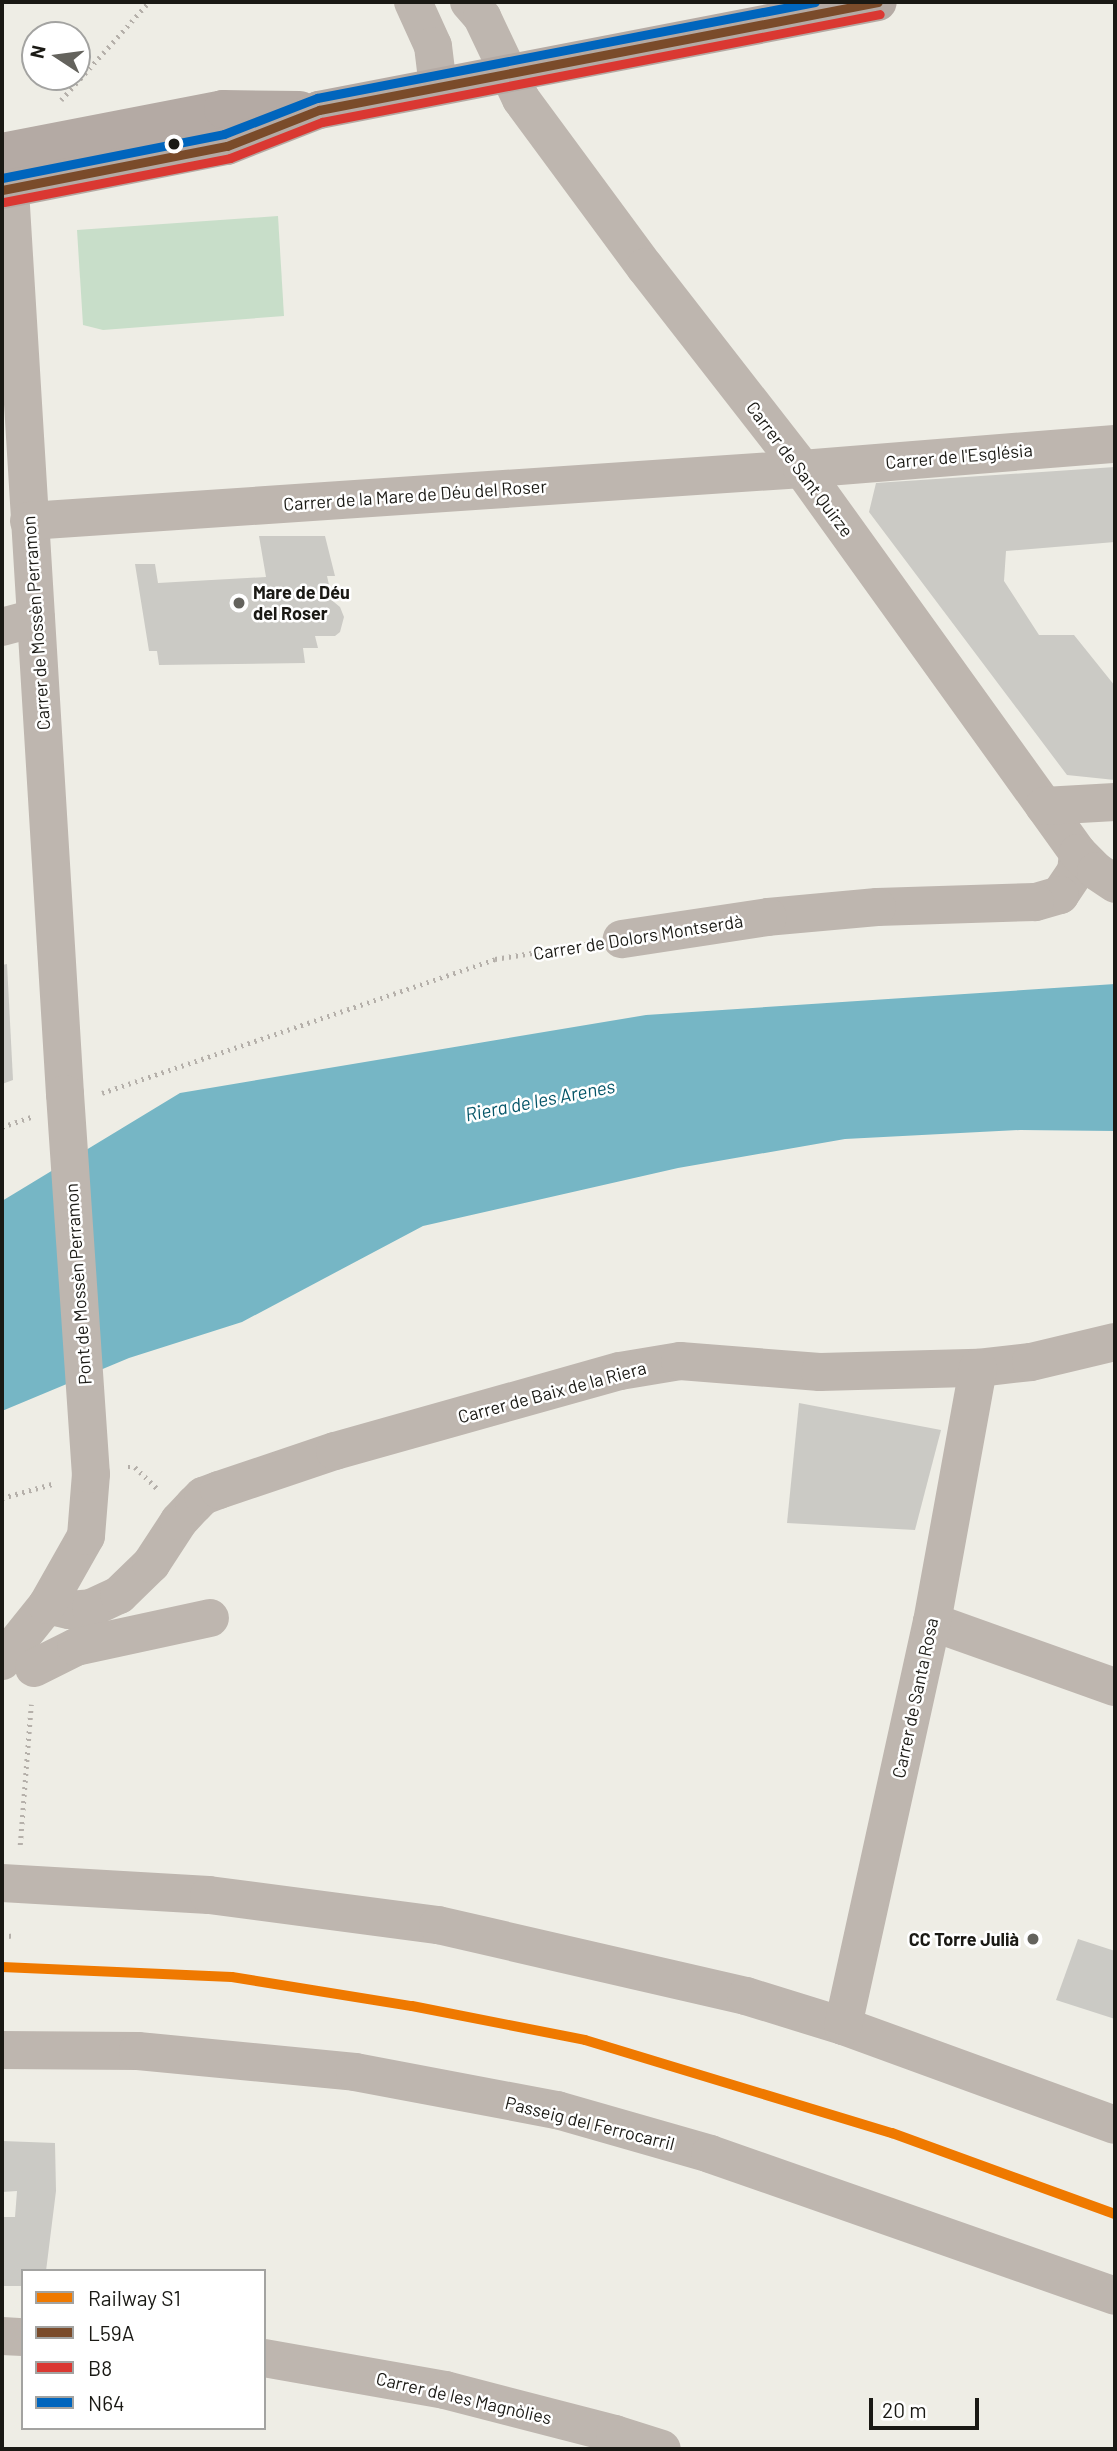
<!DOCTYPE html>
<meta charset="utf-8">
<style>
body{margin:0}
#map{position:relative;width:1117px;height:2451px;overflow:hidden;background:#eeede5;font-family:Barlow,sans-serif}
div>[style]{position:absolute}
.green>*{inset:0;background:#c8dec9}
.water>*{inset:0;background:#76b6c5}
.building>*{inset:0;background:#cbcac5}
.path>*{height:4.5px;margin-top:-2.25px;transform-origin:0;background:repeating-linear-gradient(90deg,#b5b0aa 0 2px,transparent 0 7px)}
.street>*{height:38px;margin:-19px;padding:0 19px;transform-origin:19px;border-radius:19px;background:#beb6af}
.secondary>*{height:38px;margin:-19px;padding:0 19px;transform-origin:19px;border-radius:19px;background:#b4aaa4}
.street-bridge>*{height:38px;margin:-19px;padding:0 19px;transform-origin:19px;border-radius:19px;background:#beb6af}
.bus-1>*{height:9px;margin:-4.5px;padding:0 4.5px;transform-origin:4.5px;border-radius:4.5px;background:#7a4b2a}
.bus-2>*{height:9px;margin:-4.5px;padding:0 4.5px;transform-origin:4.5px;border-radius:4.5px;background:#da3832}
.bus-3>*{height:9px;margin:-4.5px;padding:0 4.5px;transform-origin:4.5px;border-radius:4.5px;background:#0065bd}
.rail-1>*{height:10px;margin:-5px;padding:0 5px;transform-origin:5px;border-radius:5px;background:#ef7900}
.dots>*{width:19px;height:19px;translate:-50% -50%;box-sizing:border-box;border:4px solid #fff;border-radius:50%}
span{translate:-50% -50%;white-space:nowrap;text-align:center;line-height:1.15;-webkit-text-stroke:5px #fff;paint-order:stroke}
.street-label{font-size:18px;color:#1a1914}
.poi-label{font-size:18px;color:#1a1914;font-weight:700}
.left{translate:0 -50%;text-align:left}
.right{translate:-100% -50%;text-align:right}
.water-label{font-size:19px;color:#055568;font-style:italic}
.frame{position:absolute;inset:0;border:4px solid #1a1914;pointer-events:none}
.legend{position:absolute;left:21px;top:2269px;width:245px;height:161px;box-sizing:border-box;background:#fff;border:2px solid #a3a3a1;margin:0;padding:9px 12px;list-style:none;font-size:21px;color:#1a1914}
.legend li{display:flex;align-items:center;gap:14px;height:35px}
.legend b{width:35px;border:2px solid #a3a3a1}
.north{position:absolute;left:21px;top:21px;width:70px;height:70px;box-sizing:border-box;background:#fff;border:2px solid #a3a3a1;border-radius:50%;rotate:283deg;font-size:19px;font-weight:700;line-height:28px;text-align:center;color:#1a1914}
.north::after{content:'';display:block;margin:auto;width:24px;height:32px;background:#64635d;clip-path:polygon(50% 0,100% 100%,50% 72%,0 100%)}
.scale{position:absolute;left:869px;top:2398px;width:110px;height:32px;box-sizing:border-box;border:4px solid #1a1914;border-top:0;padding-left:9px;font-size:21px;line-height:24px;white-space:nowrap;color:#1a1914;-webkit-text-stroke:5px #fff;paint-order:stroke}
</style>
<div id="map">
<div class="green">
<div style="clip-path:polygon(278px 216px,284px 316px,103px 330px,83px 325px,77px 230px)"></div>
</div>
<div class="water">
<div style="clip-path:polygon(1115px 984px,1115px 1131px,1020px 1130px,845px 1139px,678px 1168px,423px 1226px,242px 1322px,129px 1358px,2px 1411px,2px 1201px,180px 1093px,646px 1015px)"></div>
</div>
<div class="building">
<div style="clip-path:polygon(1115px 467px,1115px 542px,1006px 551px,1004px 581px,1039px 635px,1074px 635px,1115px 686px,1115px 780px,1067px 775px,869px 512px,876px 483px)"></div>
<div style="clip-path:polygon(259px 536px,325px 536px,335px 576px,327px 576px,331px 594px,309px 594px,310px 600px,329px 598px,340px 607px,344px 617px,340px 632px,335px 636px,315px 636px,318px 648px,303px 648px,305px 663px,159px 665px,157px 651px,149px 651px,135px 564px,155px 564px,158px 583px,266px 577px)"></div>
<div style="clip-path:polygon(7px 964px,13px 1080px,2px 1084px,2px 965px)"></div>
<div style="clip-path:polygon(799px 1403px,941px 1430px,915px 1530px,787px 1523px)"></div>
<div style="clip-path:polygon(1078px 1939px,1115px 1951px,1115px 2019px,1056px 2000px)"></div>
<div style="clip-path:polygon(2px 2141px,55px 2143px,56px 2191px,46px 2271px,23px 2271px,23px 2286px,2px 2286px,2px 2217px,15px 2217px,17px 2191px,2px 2192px)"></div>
</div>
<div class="path">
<div style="left:61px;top:100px;width:132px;rotate:-48.1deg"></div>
<div style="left:102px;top:1093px;width:415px;rotate:-18.8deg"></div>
<div style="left:495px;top:959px;width:94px;rotate:-9.2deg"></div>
<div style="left:2px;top:1127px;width:31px;rotate:-19deg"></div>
<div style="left:128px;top:1467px;width:7px"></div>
<div style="left:135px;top:1467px;width:33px;rotate:44deg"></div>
<div style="left:2px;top:1498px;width:52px;rotate:-15.6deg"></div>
<div style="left:20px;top:1845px;width:141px;rotate:-85.5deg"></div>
<div style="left:2px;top:1937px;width:12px;rotate:-9deg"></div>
</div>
<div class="street">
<div style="left:413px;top:2px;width:48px;rotate:65.6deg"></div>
<div style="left:433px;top:46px;width:41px;rotate:83deg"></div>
<div style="left:469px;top:2px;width:20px;rotate:49deg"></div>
<div style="left:482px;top:17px;width:91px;rotate:64.6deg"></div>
<div style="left:521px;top:99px;width:209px;rotate:53.6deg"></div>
<div style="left:645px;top:267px;width:256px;rotate:52.1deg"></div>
<div style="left:802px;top:469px;width:473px;rotate:54.3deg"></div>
<div style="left:1078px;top:853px;width:18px;rotate:96deg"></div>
<div style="left:1076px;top:871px;width:29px;rotate:124deg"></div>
<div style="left:1060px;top:895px;width:26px;rotate:164deg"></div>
<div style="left:1035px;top:902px;width:158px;rotate:178.2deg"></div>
<div style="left:877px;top:907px;width:109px;rotate:174.8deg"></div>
<div style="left:768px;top:917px;width:148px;rotate:171.4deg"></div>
<div style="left:8px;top:157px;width:939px;rotate:86.52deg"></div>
<div style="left:29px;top:521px;width:775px;rotate:-3.85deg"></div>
<div style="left:802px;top:469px;width:314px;rotate:-4.6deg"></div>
<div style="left:2px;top:627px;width:35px;rotate:-15deg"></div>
<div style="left:1044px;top:806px;width:71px;rotate:-3.2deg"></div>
<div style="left:1078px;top:853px;width:25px;rotate:45deg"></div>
<div style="left:1096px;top:871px;width:23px;rotate:34deg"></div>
<div style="left:47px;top:1605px;width:23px;rotate:13deg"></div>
<div style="left:69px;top:1610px;width:22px;rotate:-5deg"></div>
<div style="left:91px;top:1608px;width:31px;rotate:-25deg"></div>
<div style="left:119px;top:1595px;width:45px;rotate:-44.1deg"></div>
<div style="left:151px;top:1564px;width:51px;rotate:-56.9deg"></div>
<div style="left:179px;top:1521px;width:22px;rotate:-47deg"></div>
<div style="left:194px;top:1505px;width:13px;rotate:-45deg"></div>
<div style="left:203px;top:1496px;width:17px;rotate:-21deg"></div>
<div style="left:219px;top:1490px;width:122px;rotate:-18.6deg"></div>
<div style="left:335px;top:1451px;width:296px;rotate:-15.7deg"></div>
<div style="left:620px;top:1371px;width:61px;rotate:-9.5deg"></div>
<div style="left:680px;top:1361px;width:140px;rotate:4.5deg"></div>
<div style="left:820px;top:1372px;width:158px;rotate:-1.5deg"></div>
<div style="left:978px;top:1368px;width:53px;rotate:-6.5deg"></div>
<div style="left:1031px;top:1362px;width:86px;rotate:-13.4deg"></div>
<div style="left:932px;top:1622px;width:194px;rotate:19.6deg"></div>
<div style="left:2px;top:1661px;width:72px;rotate:-51.2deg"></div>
<div style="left:47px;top:1605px;width:79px;rotate:-60.5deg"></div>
<div style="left:86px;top:1536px;width:62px;rotate:-85.4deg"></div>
<div style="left:34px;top:1668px;width:47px;rotate:-26.6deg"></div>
<div style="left:76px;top:1647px;width:137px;rotate:-12.2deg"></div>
<div style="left:2px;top:1883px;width:207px;rotate:3.3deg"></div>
<div style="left:209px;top:1895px;width:231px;rotate:7.5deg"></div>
<div style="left:438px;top:1925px;width:316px;rotate:13deg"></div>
<div style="left:746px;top:1996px;width:102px;rotate:17.2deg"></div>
<div style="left:843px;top:2026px;width:289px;rotate:20deg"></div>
<div style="left:843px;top:2026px;width:414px;rotate:-77.6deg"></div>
<div style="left:932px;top:1622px;width:258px;rotate:-79.7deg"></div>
<div style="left:2px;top:2050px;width:136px;rotate:0.4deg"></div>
<div style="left:138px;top:2051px;width:218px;rotate:5.5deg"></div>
<div style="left:355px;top:2072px;width:206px;rotate:10.7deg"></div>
<div style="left:557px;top:2110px;width:159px;rotate:16deg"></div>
<div style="left:710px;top:2154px;width:429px;rotate:19.3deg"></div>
<div style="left:2px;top:2336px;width:21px;rotate:3deg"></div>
<div style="left:264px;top:2358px;width:184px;rotate:10deg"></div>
<div style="left:445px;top:2390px;width:176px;rotate:14.5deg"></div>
<div style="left:615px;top:2434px;width:49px;rotate:17.7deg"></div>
</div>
<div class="secondary">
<div style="left:2px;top:152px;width:225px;rotate:-11deg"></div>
<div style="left:223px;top:109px;width:77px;rotate:0.7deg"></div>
<div style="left:2px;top:190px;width:229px;rotate:-11.1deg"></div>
<div style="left:227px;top:146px;width:99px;rotate:-21.4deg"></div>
<div style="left:319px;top:110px;width:569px;rotate:-10.93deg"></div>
</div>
<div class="street-bridge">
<div style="left:65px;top:1094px;width:381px;rotate:86.1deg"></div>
</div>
<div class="bus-1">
<div style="left:2px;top:190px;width:229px;rotate:-11.1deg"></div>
<div style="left:227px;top:146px;width:99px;rotate:-21.4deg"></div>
<div style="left:319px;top:110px;width:569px;rotate:-10.93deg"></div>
</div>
<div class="bus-2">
<div style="left:4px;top:202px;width:230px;rotate:-11deg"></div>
<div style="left:230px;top:158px;width:99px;rotate:-21.4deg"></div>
<div style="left:322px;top:122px;width:568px;rotate:-10.95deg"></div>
</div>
<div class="bus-3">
<div style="left:2px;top:178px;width:226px;rotate:-11.2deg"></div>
<div style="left:224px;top:134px;width:100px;rotate:-21.2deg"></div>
<div style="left:317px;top:98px;width:507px;rotate:-10.91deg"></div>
</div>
<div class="rail-1">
<div style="left:2px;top:1967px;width:230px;rotate:2.5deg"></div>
<div style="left:232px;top:1977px;width:182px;rotate:9.2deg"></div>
<div style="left:412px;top:2006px;width:176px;rotate:11.1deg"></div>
<div style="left:585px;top:2040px;width:321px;rotate:16.9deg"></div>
<div style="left:892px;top:2133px;width:237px;rotate:20deg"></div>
</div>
<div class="dots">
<div style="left:174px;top:144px;background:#1a1914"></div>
<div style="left:239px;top:603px;background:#64635d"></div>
<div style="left:1033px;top:1939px;background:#64635d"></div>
</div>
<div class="street-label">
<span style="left:959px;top:456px;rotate:-5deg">Carrer de l'Església</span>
<span style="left:800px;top:469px;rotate:53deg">Carrer de Sant Quirze</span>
<span style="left:415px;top:495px;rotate:-4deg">Carrer de la Mare de Déu del Roser</span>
<span style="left:36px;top:623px;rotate:-94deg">Carrer de Mossèn Perramon</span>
<span style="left:638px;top:937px;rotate:-9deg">Carrer de Dolors Montserdà</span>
<span style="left:78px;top:1284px;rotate:-94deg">Pont de Mossèn Perramon</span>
<span style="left:552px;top:1392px;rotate:-15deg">Carrer de Baix de la Riera</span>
<span style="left:915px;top:1698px;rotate:-78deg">Carrer de Santa Rosa</span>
<span style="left:590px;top:2123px;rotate:14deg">Passeig del Ferrocarril</span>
<span style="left:464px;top:2398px;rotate:13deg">Carrer de les Magnòlies</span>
</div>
<div class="poi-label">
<span class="left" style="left:253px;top:603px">Mare de Déu<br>del Roser</span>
<span class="right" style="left:1019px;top:1939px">CC Torre Julià</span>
</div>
<div class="water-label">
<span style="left:540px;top:1100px;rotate:-11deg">Riera de les Arenes</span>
</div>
<div class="frame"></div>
<ul class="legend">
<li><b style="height:9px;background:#ef7900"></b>Railway S1</li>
<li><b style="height:9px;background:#7a4b2a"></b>L59A</li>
<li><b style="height:9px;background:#da3832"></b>B8</li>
<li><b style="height:9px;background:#0065bd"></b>N64</li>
</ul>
<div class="north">N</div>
<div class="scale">20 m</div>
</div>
